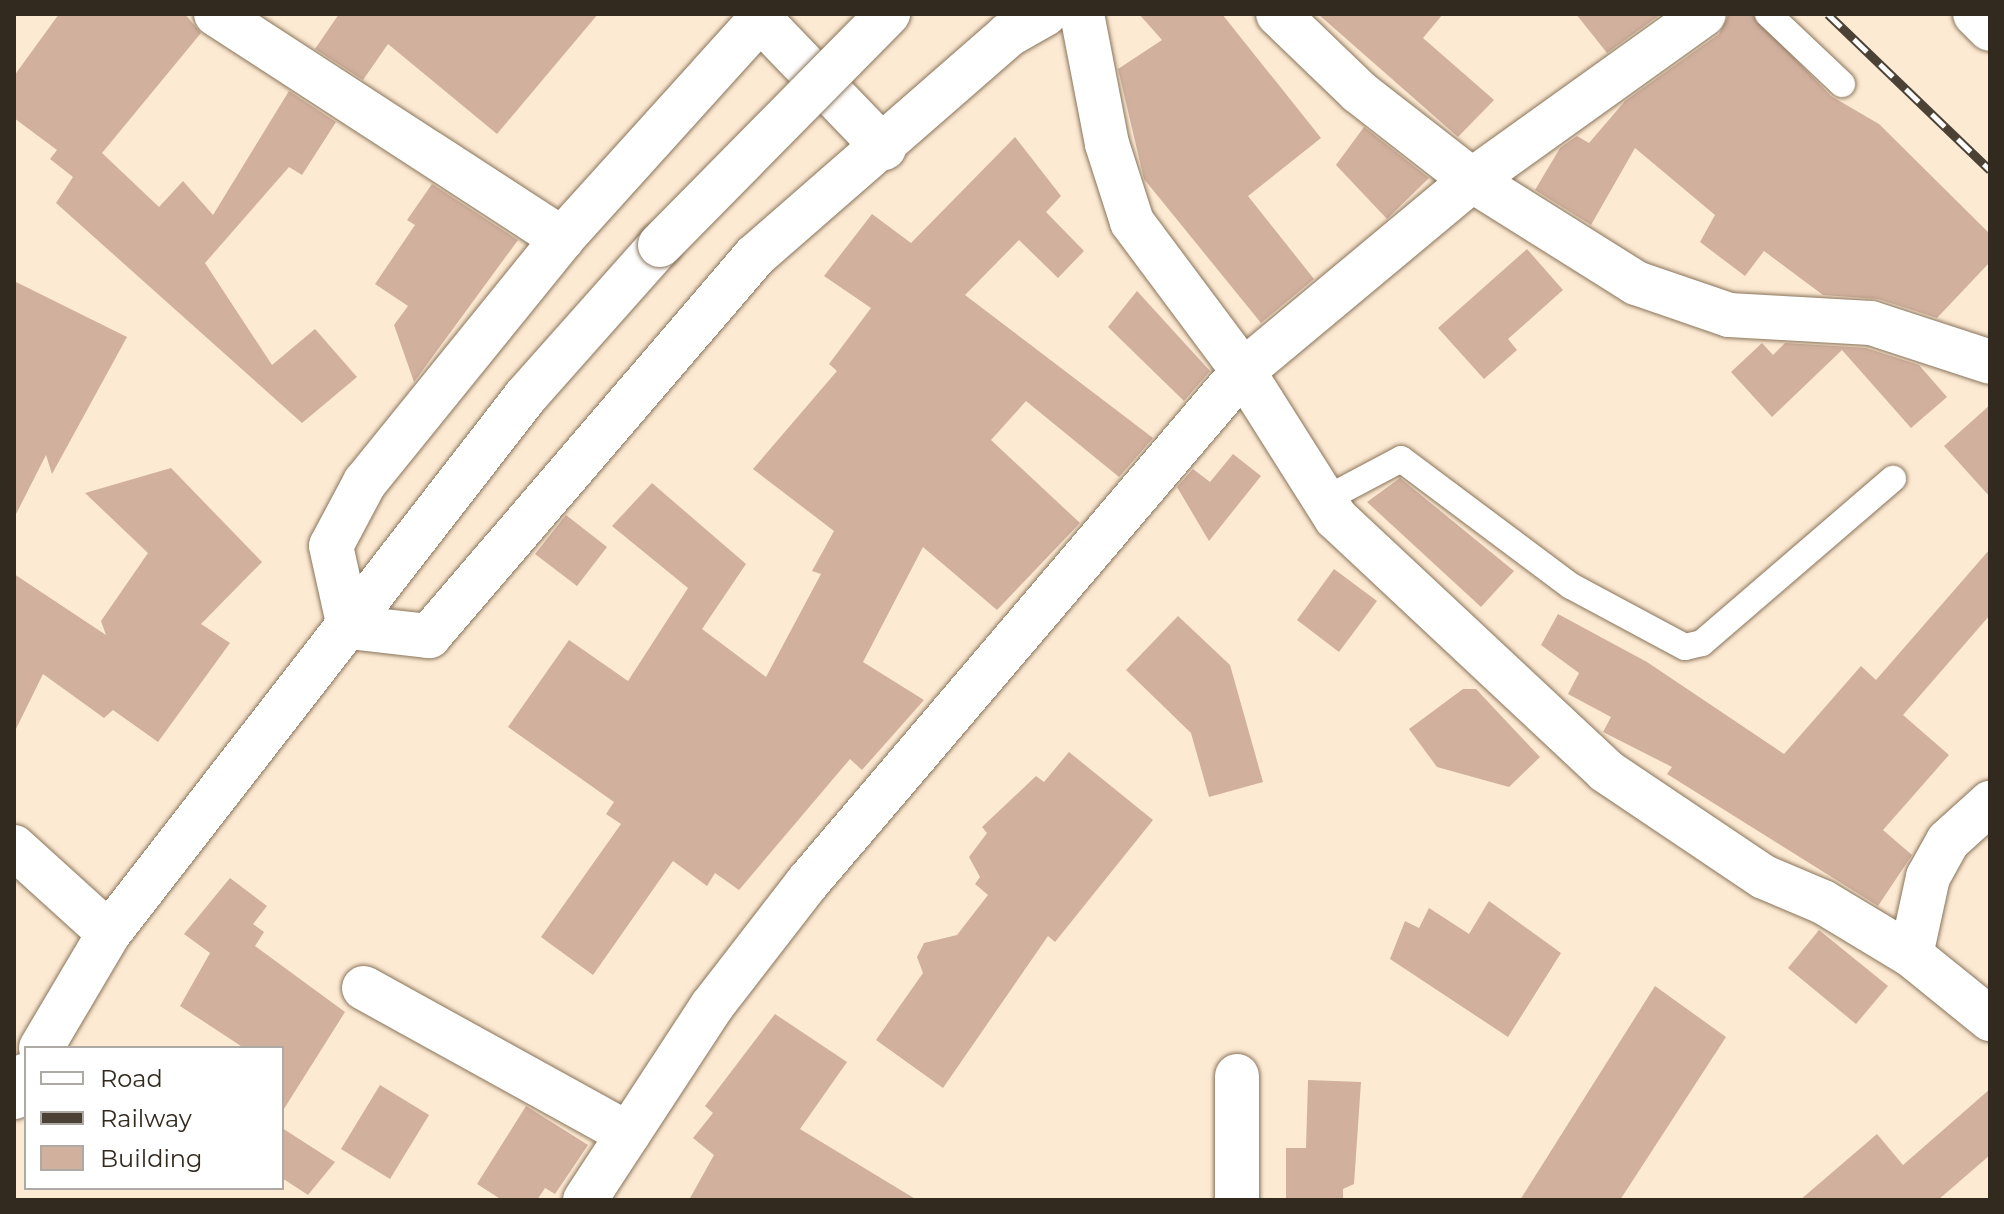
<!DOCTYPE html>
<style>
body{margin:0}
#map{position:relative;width:2004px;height:1214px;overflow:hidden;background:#fdead3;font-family:Montserrat,sans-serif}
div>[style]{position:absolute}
.building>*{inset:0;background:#d1b09e}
.roads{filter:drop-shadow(0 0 2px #89735a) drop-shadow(0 0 2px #89735a)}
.lane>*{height:26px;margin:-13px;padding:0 13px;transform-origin:13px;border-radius:13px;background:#fff}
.street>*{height:44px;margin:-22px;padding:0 22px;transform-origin:22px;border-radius:22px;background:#fff}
.secondary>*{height:44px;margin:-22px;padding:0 22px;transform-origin:22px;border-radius:22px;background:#fff}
.rail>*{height:9px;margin-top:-4.5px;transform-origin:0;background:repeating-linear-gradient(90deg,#fff 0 18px,#4b4135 0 36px);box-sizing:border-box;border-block:2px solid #4b4135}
.bridges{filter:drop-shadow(0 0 2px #89735a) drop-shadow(0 0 2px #89735a)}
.secondary-bridge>*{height:44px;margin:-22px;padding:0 22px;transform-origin:22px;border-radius:22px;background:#fff}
span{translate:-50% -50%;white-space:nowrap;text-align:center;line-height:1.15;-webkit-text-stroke:6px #fff;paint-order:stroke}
.frame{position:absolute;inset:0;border:16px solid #332a1f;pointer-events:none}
.legend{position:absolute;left:24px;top:1046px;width:260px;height:144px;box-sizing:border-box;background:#fff;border:2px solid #adaaa5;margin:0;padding:10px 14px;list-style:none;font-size:24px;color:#332a1f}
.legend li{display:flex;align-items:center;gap:16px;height:40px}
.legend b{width:40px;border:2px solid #adaaa5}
</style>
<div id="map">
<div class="building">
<div style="clip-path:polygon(59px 14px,185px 14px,201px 33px,102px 153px,159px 207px,183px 181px,213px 215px,289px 91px,336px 122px,302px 175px,289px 167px,205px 263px,272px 365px,315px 329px,357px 377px,302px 423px,56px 203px,73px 177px,50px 159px,57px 150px,14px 118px,14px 76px)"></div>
<div style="clip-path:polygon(339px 14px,598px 14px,497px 134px,388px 44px,363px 80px,315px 49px)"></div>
<div style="clip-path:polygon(1139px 14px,1222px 14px,1321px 138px,1248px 196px,1314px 279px,1261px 323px,1144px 179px,1118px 69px,1162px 40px)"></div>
<div style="clip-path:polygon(1318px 14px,1443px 14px,1423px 38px,1494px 100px,1458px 137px)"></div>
<div style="clip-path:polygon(1576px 14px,1661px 14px,1607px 53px)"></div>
<div style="clip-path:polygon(1729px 14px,1752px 14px,1831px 96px,1879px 124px,1990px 234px,1990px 262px,1937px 318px,1878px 299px,1823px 295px,1764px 251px,1745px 276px,1700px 242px,1715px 215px,1635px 148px,1591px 225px,1535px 190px,1560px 148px,1577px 136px,1589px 143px,1625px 101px,1719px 34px)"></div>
<div style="clip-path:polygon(1364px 127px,1429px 178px,1387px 219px,1336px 165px)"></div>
<div style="clip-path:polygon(1015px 137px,1061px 196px,1046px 212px,1084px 251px,1058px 278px,1019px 240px,965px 295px,1153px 438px,1119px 477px,1026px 401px,991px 440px,1080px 523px,997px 610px,923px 547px,863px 662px,924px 700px,862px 770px,850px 759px,739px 890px,715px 873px,707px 886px,673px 861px,593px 975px,541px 937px,621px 824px,606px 814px,614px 802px,508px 727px,569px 640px,628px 681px,688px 588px,612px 526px,652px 483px,746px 564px,702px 629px,766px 677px,821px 574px,812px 571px,834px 531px,753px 469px,837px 371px,829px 364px,871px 308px,824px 276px,872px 214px,911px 243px)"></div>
<div style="clip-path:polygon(432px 184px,518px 240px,414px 382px,394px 325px,408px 306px,375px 284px,415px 225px,407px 220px)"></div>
<div style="clip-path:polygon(1527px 249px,1563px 290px,1508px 339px,1517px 350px,1484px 379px,1438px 328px)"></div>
<div style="clip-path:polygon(14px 281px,127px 337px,52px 474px,46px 455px,14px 518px)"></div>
<div style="clip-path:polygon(1137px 291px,1210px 371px,1184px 401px,1108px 327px)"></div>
<div style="clip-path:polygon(1762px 343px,1773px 355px,1785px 343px,1866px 348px,1919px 365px,1947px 397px,1911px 428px,1842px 350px,1772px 417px,1731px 372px)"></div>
<div style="clip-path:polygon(1990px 405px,1990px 497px,1944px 446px)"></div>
<div style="clip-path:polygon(1233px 454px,1261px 476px,1209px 541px,1177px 487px,1193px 469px,1210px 482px)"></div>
<div style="clip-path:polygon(171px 468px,262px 562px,201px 624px,230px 643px,158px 742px,113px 710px,104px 718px,43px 674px,14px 733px,14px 574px,106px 635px,101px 621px,148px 553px,85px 493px)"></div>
<div style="clip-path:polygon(1400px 478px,1514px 571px,1481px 607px,1367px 502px)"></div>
<div style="clip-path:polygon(566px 515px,607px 547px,577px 586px,535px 554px)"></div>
<div style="clip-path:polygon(1990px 549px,1990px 615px,1903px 715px,1949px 755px,1883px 830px,1912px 855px,1878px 906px,1667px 774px,1672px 767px,1603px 732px,1611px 717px,1568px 694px,1579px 673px,1541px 645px,1558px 614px,1647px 662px,1784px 754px,1861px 666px,1876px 680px)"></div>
<div style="clip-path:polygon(1334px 569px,1377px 601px,1339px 652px,1297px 620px)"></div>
<div style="clip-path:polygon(1178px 616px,1230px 665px,1263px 782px,1209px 797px,1191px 733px,1126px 670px)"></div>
<div style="clip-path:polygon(1463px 689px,1476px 689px,1540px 757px,1509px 787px,1437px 767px,1409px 729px)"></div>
<div style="clip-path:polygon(1069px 752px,1153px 820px,1055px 942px,1048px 936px,943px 1088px,876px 1040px,923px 973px,917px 957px,924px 943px,957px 935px,988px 895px,975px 884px,980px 877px,969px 857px,987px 833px,982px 827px,1036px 776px,1044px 782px)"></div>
<div style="clip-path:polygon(230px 878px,267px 906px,253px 924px,264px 932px,255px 946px,345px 1012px,282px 1112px,282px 1048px,244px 1048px,180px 1006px,210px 953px,184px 934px)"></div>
<div style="clip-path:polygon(1489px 901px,1561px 953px,1508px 1037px,1390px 959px,1405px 921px,1419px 928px,1429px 908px,1469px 934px)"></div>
<div style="clip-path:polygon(1819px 930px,1888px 986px,1856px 1024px,1788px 968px)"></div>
<div style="clip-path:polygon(1655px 986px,1726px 1037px,1620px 1200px,1520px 1200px)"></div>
<div style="clip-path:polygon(775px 1014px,847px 1062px,800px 1129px,917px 1200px,689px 1200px,714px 1155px,693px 1138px,713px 1113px,705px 1106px)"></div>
<div style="clip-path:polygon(1308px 1080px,1361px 1082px,1354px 1184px,1343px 1189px,1343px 1200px,1286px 1200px,1286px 1148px,1306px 1148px)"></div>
<div style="clip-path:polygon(380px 1085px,429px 1115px,390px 1179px,341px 1149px)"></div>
<div style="clip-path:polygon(1990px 1089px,1990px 1155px,1938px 1200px,1800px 1200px,1877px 1134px,1903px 1165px)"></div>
<div style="clip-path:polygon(526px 1106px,588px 1145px,555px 1194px,545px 1188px,537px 1200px,502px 1200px,477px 1184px)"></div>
<div style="clip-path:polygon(282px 1128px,335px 1162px,308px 1195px,282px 1178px)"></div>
</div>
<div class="roads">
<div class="lane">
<div style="left:1768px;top:14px;width:102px;rotate:43.4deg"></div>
<div style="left:1324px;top:500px;width:87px;rotate:-28deg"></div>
<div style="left:1401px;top:459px;width:212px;rotate:36.8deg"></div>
<div style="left:1571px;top:586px;width:129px;rotate:28.2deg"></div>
<div style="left:1685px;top:647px;width:17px;rotate:-13deg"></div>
<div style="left:1702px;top:643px;width:252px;rotate:-40.7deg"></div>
</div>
<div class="street">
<div style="left:216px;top:14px;width:413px;rotate:33deg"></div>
<div style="left:765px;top:14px;width:303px;rotate:132.1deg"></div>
<div style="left:562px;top:239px;width:313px;rotate:129deg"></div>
<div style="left:365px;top:482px;width:72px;rotate:118deg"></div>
<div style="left:331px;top:546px;width:83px;rotate:77.5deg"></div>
<div style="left:349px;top:627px;width:81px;rotate:6.4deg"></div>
<div style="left:429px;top:636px;width:501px;rotate:-49.37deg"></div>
<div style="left:755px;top:256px;width:336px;rotate:-41.1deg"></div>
<div style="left:1008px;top:35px;width:43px;rotate:-29.6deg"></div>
<div style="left:1082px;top:14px;width:132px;rotate:79.1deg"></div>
<div style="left:1107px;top:144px;width:82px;rotate:72.2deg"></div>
<div style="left:1132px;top:222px;width:186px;rotate:53.3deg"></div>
<div style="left:1243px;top:371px;width:174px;rotate:57.7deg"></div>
<div style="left:1336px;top:518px;width:370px;rotate:43.1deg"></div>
<div style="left:1606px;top:771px;width:190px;rotate:33.9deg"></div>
<div style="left:1764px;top:877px;width:64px;rotate:23deg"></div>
<div style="left:1823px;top:902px;width:103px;rotate:31.1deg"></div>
<div style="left:1911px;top:955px;width:102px;rotate:39deg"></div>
<div style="left:1278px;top:14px;width:112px;rotate:43.9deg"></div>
<div style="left:1359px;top:92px;width:143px;rotate:37.9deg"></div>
<div style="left:1472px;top:180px;width:194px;rotate:32.1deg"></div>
<div style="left:1636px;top:283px;width:98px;rotate:19deg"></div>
<div style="left:1729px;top:315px;width:142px;rotate:3.2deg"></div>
<div style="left:1871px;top:323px;width:125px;rotate:18.1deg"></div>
<div style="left:1975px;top:14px;width:21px;rotate:45deg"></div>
<div style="left:760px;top:19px;width:179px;rotate:46.1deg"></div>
<div style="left:14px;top:847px;width:128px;rotate:42.2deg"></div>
<div style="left:1911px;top:955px;width:80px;rotate:-77.7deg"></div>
<div style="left:1928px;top:877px;width:41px;rotate:-60.9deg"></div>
<div style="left:1948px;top:841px;width:57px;rotate:-42.1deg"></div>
<div style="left:364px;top:988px;width:302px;rotate:28.9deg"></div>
<div style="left:1237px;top:1076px;width:124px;rotate:90deg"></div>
<div style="left:585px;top:1200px;width:232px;rotate:-56.8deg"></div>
<div style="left:712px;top:1006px;width:157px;rotate:-52.3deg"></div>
<div style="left:808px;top:882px;width:671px;rotate:-49.59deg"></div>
<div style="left:1243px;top:371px;width:298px;rotate:-39.8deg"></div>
<div style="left:1472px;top:180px;width:285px;rotate:-35.6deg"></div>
</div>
<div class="secondary">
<div style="left:41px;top:1048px;width:134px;rotate:-59.4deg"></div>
<div style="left:109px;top:933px;width:678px;rotate:-52.18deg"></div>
<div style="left:525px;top:397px;width:203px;rotate:-48.4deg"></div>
<div style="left:14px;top:1097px;width:25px;rotate:-61deg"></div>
</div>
</div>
<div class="rail">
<div style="left:1828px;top:14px;width:225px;rotate:43.9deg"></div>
</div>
<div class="bridges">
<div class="secondary-bridge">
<div style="left:660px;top:245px;width:325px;rotate:-45.4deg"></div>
</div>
</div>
<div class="frame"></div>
<ul class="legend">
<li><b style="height:10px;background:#fff"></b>Road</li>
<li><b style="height:10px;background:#4b4135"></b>Railway</li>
<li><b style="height:22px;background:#d1b09e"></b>Building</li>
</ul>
</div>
